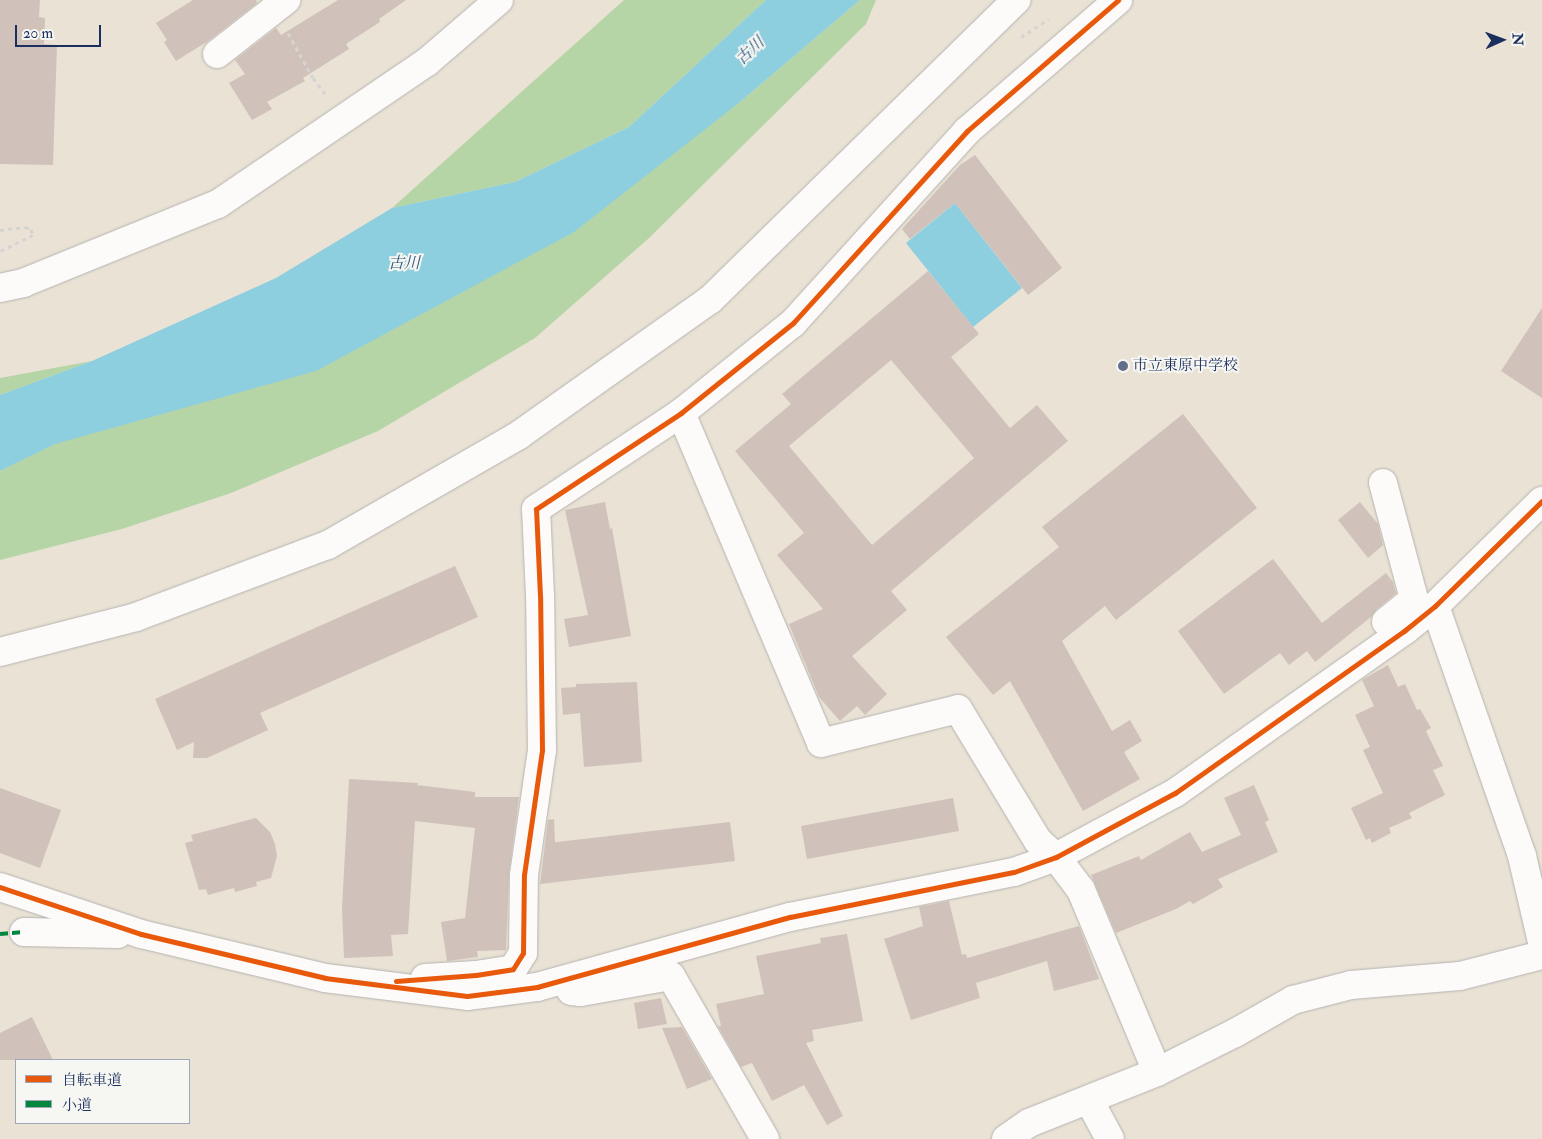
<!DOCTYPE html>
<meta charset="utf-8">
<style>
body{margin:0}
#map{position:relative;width:1542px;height:1139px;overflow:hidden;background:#e9e2d5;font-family:"IM FELL Double Pica","Noto Serif JP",serif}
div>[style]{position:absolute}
.green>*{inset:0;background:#b6d5a6}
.water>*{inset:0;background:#8dcedf}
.building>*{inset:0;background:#d0c2ba}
.path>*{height:3px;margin-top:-1.5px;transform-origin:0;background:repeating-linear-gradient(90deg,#d5d4d3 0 4px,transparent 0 8px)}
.roads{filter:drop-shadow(0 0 1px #b5b3b0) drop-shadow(0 0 1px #b5b3b0)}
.minor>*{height:28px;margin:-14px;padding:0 14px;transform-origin:14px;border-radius:14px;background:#fcfbf9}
.quiet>*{height:4px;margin-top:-2px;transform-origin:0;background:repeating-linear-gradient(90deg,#00873e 0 8px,transparent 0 12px)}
.cycleway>*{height:5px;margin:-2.5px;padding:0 2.5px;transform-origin:2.5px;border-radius:2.5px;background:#e8590c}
.dots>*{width:14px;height:14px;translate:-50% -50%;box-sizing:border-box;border:2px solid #f6f6f2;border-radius:50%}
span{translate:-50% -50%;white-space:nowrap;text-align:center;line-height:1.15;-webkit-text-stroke:4px #f6f6f2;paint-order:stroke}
.poi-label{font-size:15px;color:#1b2f5e}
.left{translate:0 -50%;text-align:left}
.water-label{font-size:16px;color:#2e557f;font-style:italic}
.legend{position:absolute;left:15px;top:1059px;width:175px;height:65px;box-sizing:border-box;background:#f6f6f2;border:1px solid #9ea6b7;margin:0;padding:6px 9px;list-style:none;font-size:15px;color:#1b2f5e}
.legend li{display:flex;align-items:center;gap:10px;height:25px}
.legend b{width:25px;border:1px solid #9ea6b7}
.north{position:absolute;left:1477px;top:15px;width:50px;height:50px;-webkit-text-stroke:4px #f6f6f2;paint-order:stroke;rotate:88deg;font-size:14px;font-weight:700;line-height:20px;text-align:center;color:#1b2f5e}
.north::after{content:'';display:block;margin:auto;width:18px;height:22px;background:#1b2f5e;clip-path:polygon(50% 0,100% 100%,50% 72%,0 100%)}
.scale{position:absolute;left:15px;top:25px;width:86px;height:22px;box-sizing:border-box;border:2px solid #1b2f5e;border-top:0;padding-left:6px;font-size:15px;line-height:18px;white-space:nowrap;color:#1b2f5e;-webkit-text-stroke:4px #f6f6f2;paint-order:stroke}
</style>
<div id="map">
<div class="green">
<div style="clip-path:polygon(624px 0,766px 0,629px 127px,515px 182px,392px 208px)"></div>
<div style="clip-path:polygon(860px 0,876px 0,866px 24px,648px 239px,535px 338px,378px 431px,231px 493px,122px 529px,0 560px,0 471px,740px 102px)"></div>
<div style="clip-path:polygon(92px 361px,0 395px,0 378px)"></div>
</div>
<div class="water">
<div style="clip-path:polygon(766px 0,860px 0,740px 102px,574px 232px,316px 371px,55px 444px,0 471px,0 395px,92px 361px,276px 278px,392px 208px,515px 182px,629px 127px)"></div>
<div style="clip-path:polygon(955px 203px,1022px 288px,973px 327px,906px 243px)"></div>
</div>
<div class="building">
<div style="clip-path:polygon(0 0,40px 0,39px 17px,45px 18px,44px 44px,57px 45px,53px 165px,0 164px)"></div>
<div style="clip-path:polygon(193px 0,256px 0,257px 3px,208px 41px,176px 61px,164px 42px,167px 40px,156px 23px)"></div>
<div style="clip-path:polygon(338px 0,406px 0,379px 19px,380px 22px,346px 44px,349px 49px,303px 78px,305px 81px,267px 102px,272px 109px,252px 120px,229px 83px,245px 74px,235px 60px,276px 28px,281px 35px)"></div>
<div style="clip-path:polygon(975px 155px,1062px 268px,1028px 295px,955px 203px,910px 239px,902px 229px,960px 165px)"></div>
<div style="clip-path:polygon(evenodd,928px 271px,979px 334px,951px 357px,1010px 428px,1037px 405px,1068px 441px,891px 591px,907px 610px,852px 656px,887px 694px,865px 715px,857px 706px,840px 721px,819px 697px,789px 624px,823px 609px,777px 555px,804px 533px,735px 451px,791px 404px,782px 394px,928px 271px,891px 360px,974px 458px,872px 545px,789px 446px,891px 360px)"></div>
<div style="clip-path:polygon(1542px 308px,1542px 398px,1501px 371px)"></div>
<div style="clip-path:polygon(1183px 414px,1257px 508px,1116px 620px,1105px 606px,1062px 641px,1112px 731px,1130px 720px,1142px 741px,1124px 752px,1140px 779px,1083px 811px,1010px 681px,993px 695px,946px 637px,1059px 547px,1042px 527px)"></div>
<div style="clip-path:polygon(605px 502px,610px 529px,612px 528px,631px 636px,569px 647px,564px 619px,588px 615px,565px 510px)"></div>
<div style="clip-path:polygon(1360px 502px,1378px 524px,1383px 545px,1368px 558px,1338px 520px)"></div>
<div style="clip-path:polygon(1273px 559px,1322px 623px,1386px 573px,1393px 582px,1396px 593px,1376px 610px,1371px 617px,1315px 662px,1307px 651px,1289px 665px,1280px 653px,1224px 694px,1178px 631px)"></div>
<div style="clip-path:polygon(455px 566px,478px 617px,260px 713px,268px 730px,207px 758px,193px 758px,194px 742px,177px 750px,155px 699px)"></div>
<div style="clip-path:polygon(1388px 665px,1398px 687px,1405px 684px,1417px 710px,1420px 709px,1431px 728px,1426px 731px,1443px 766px,1433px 770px,1445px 795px,1409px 813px,1412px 818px,1389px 828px,1391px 833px,1372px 843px,1370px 838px,1366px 840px,1351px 808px,1383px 793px,1363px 750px,1370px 747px,1355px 715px,1374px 706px,1362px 680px)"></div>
<div style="clip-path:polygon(637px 682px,642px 762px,584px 767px,580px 713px,563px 715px,561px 688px,576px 687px,576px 684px)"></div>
<div style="clip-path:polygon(349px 779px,418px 783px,417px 785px,475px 792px,475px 797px,519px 797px,509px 873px,506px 950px,477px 951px,478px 957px,447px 961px,441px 922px,465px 918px,475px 828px,415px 821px,408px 934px,391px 935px,393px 956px,344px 958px,342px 908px)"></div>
<div style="clip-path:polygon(1254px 785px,1269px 820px,1265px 822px,1278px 852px,1218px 879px,1223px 887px,1193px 904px,1190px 901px,1176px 909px,1116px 933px,1091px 875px,1139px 856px,1141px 860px,1190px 832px,1202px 852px,1241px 835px,1224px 798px)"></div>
<div style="clip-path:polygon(0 788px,61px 810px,40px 868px,0 853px)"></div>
<div style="clip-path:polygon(953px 798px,959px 831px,807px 859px,801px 826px)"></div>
<div style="clip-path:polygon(256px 818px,270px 832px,275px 844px,277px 856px,271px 878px,256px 882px,257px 886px,235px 892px,234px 888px,208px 895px,206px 889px,199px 890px,185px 843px,193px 841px,191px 835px)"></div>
<div style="clip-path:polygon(554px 819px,555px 842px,557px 842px,730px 822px,735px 861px,540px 884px,548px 820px)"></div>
<div style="clip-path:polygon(949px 901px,962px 955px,966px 954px,967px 958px,1079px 926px,1099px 979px,1054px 991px,1047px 961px,976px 983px,980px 998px,911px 1020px,884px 939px,923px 926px,919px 907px)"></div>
<div style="clip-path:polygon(847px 934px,863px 1021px,812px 1030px,814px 1041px,806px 1043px,843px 1116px,827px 1125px,804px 1085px,772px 1101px,752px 1063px,741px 1067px,718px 1026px,721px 1026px,716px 1004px,764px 994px,756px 956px,821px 943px,820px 938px)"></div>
<div style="clip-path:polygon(661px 998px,667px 1024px,638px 1029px,634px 1003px)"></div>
<div style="clip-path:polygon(32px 1017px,53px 1060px,0 1060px,0 1033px)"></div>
<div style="clip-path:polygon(682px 1027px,712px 1079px,687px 1089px,662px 1028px)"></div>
</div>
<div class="path">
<div style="left:288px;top:33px;width:51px;rotate:60.9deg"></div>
<div style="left:313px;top:78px;width:23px;rotate:52deg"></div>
<div style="left:1021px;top:37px;width:33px;rotate:-33deg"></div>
<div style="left:0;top:230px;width:25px;rotate:-7deg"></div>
<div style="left:25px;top:227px;width:6px;rotate:18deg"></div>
<div style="left:31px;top:229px;width:6px;rotate:72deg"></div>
<div style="left:33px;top:235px;width:37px;rotate:154deg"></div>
</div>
<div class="roads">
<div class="minor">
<div style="left:217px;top:54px;width:88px;rotate:-38deg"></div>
<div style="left:0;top:288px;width:24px;rotate:-12deg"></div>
<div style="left:23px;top:283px;width:210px;rotate:-22.1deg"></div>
<div style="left:218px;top:204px;width:253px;rotate:-34.2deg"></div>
<div style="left:427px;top:62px;width:95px;rotate:-40.7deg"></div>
<div style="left:681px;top:413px;width:358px;rotate:67deg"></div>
<div style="left:821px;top:743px;width:141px;rotate:-13.9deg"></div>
<div style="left:958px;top:709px;width:154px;rotate:58.8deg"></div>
<div style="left:1038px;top:841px;width:24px;rotate:42deg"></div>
<div style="left:1056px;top:857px;width:41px;rotate:52.9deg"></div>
<div style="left:1081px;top:890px;width:197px;rotate:67.3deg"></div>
<div style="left:1383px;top:483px;width:120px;rotate:75deg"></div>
<div style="left:1414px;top:599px;width:36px;rotate:141deg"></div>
<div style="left:1435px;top:606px;width:265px;rotate:70.8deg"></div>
<div style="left:1522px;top:856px;width:88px;rotate:76.9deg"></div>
<div style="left:0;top:652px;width:140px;rotate:-14.4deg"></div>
<div style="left:136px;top:617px;width:205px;rotate:-20.6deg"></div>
<div style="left:328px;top:545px;width:220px;rotate:-29.9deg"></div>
<div style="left:519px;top:435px;width:234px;rotate:-35.3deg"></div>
<div style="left:710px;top:300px;width:429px;rotate:-44.4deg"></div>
<div style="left:0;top:887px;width:149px;rotate:18.4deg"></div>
<div style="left:141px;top:934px;width:189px;rotate:13.4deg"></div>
<div style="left:325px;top:978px;width:143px;rotate:7.2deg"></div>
<div style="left:467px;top:996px;width:71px;rotate:-7.3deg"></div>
<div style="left:537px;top:987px;width:263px;rotate:-15.5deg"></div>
<div style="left:790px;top:917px;width:228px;rotate:-11.4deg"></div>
<div style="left:1014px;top:872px;width:45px;rotate:-19.7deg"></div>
<div style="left:1056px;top:857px;width:135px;rotate:-28.3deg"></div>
<div style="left:1175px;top:793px;width:281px;rotate:-35.3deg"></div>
<div style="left:1404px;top:631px;width:40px;rotate:-39deg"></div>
<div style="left:1435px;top:606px;width:150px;rotate:-44.5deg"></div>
<div style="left:24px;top:932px;width:94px;rotate:1.2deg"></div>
<div style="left:425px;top:978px;width:51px;rotate:-3.4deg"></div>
<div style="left:476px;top:975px;width:37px;rotate:-9deg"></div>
<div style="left:513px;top:969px;width:19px;rotate:-58deg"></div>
<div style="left:523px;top:953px;width:78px;rotate:-89.3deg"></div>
<div style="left:524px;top:875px;width:126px;rotate:-81.8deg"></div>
<div style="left:542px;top:750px;width:154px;rotate:-90.7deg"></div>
<div style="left:540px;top:596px;width:87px;rotate:-92.6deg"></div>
<div style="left:536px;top:509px;width:174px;rotate:-33.5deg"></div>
<div style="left:681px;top:413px;width:144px;rotate:-38.8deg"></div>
<div style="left:793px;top:323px;width:259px;rotate:-47.8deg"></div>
<div style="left:967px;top:131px;width:200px;rotate:-40.9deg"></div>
<div style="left:571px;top:991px;width:10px;rotate:6deg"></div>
<div style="left:581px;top:992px;width:91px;rotate:-10.1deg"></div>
<div style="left:671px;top:976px;width:188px;rotate:60deg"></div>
<div style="left:1089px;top:1100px;width:44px;rotate:61.7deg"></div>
<div style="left:1006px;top:1139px;width:28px;rotate:-35deg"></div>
<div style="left:1029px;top:1123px;width:138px;rotate:-21.7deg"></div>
<div style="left:1157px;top:1072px;width:87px;rotate:-26.6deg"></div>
<div style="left:1235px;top:1033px;width:67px;rotate:-29.6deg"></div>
<div style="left:1293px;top:1000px;width:60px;rotate:-14.5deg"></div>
<div style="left:1351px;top:985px;width:109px;rotate:-4.7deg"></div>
<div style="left:1460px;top:976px;width:85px;rotate:-14.4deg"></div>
</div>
</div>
<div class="quiet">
<div style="left:0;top:934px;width:24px;rotate:-5deg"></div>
</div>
<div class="cycleway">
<div style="left:0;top:887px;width:149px;rotate:18.4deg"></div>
<div style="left:141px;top:934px;width:189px;rotate:13.4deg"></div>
<div style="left:325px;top:978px;width:143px;rotate:7.2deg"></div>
<div style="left:467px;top:996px;width:71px;rotate:-7.3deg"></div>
<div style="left:537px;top:987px;width:263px;rotate:-15.5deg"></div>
<div style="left:790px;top:917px;width:228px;rotate:-11.4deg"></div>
<div style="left:1014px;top:872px;width:45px;rotate:-19.7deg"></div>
<div style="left:1056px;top:857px;width:135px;rotate:-28.3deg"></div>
<div style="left:1175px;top:793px;width:281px;rotate:-35.3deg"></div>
<div style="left:1404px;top:631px;width:40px;rotate:-39deg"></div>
<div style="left:1435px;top:606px;width:150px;rotate:-44.5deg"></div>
<div style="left:396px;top:981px;width:80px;rotate:-4.3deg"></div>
<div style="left:476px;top:975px;width:37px;rotate:-9deg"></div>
<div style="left:513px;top:969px;width:19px;rotate:-58deg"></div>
<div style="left:523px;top:953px;width:78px;rotate:-89.3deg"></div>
<div style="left:524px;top:875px;width:126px;rotate:-81.8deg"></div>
<div style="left:542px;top:750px;width:154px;rotate:-90.7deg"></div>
<div style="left:540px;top:596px;width:87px;rotate:-92.6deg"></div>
<div style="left:536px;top:509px;width:174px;rotate:-33.5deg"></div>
<div style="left:681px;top:413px;width:144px;rotate:-38.8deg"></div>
<div style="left:793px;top:323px;width:259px;rotate:-47.8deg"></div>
<div style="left:967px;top:131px;width:200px;rotate:-40.9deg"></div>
</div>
<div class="dots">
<div style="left:1123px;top:366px;background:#636e88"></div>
</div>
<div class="poi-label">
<span class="left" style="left:1133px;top:366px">市立東原中学校</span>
</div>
<div class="water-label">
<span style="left:750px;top:51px;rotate:-43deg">古川</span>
<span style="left:404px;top:263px">古川</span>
</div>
<ul class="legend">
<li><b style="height:6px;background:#e8590c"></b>自転車道</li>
<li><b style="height:6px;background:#00873e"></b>小道</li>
</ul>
<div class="north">N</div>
<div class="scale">20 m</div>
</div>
